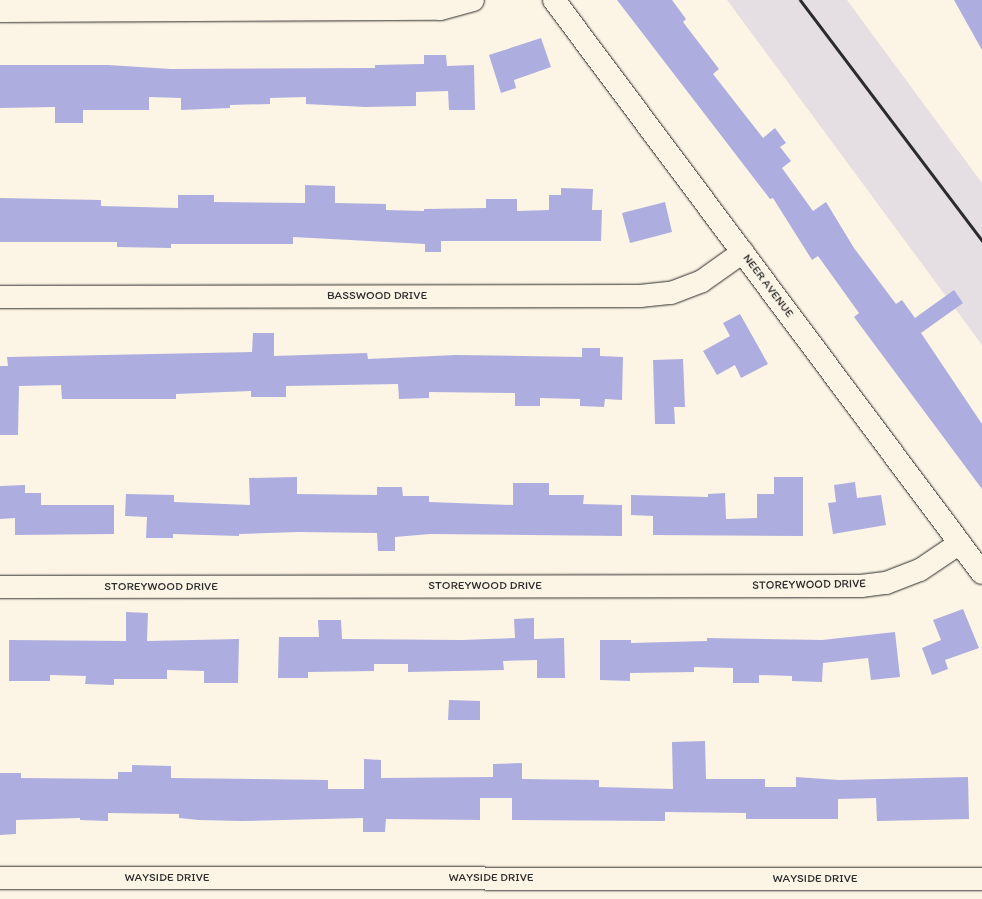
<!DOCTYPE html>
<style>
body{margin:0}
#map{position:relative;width:982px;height:899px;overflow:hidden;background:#fcf5e5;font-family:Itim,sans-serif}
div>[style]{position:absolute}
.built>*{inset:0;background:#e5dfe3}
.building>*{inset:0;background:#aeaddf}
.roads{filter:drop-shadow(0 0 1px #2b2b2b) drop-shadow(0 0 1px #2b2b2b)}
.street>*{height:22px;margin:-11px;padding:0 11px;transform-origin:11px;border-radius:11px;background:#fcf5e5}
.rail>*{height:3px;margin:-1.5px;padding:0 1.5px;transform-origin:1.5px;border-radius:1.5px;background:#2b2b2b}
span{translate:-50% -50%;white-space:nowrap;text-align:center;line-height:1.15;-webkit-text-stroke:3px #fcf5e5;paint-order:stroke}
.street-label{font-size:12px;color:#2b2b2b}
</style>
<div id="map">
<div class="built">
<div style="clip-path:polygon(727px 0,847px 0,982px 183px,982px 345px)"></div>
</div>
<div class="building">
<div style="clip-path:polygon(617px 0,672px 0,686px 19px,683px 22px,719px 69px,713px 74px,763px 138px,775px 128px,786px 143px,780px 147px,791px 161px,782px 168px,813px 211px,826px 202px,854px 248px,896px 304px,902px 300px,915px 318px,954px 290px,963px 303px,921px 333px,982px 424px,982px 489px,854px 317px,859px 313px,818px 256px,812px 260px,773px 198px,770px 199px)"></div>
<div style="clip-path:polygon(954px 0,982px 0,982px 50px)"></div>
<div style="clip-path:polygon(541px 38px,551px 67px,514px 80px,516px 88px,501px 93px,489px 55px)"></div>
<div style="clip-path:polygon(424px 55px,446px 55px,447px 66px,474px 65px,475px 110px,449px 110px,448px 91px,416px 92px,416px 106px,365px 107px,306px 104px,306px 97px,270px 98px,270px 104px,230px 105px,230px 108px,181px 110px,181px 98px,149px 97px,149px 110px,83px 110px,83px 123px,55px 123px,55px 107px,0 108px,0 65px,108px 65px,171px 69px,375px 68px,375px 65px,424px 64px)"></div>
<div style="clip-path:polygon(305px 185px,335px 186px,335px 203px,386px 204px,386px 210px,424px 211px,424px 209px,486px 208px,486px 199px,517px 199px,517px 211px,549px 210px,549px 195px,561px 195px,561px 188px,593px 189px,592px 210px,602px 210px,601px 241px,441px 241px,441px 252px,425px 252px,425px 244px,293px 237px,293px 244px,171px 244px,171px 248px,117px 247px,117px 242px,0 242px,0 198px,101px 200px,101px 206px,178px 208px,178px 195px,214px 195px,214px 202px,305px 203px)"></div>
<div style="clip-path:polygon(665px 202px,672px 232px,630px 243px,622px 213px)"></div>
<div style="clip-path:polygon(740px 314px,768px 364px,741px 378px,735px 365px,717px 375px,703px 351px,730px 336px,723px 323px)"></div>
<div style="clip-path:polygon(253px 333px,274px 333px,274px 356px,367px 353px,368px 359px,456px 355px,582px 357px,582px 348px,600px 348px,600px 356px,623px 357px,622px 400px,605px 399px,604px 407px,580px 406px,580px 399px,540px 398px,540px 406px,515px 406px,515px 393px,429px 392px,429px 398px,399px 399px,398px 384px,286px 386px,286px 397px,251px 397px,251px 391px,176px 394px,176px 399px,62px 399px,61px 385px,19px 386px,18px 435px,0 435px,0 366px,8px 366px,7px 357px,252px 352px)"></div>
<div style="clip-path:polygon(683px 359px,685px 407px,674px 407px,675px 424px,655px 424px,653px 360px)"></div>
<div style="clip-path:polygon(297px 477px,297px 494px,377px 495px,377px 487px,402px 487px,403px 496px,429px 496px,429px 502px,513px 505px,513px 483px,549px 483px,549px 495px,584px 495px,583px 504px,622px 505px,622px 536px,430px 534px,395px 537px,395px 551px,378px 551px,377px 533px,298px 532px,239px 534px,239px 536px,173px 534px,173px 538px,146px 538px,147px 517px,125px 516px,126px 494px,174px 495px,174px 502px,250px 505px,249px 478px)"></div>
<div style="clip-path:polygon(774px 477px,803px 477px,803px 536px,653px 535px,653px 516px,631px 515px,631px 495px,708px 497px,708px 494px,725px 493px,726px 519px,757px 518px,757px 494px,774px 494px)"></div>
<div style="clip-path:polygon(855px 482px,857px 498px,881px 495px,886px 525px,833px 534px,828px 503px,836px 502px,834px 485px)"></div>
<div style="clip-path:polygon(25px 485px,25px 493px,41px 493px,41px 505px,114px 505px,114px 534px,15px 535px,15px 518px,0 519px,0 486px)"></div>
<div style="clip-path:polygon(963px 609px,979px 648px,945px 660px,948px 669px,932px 675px,922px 648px,941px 640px,933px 620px)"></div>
<div style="clip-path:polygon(126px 612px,148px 613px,147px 641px,239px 639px,238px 683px,204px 683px,204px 671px,167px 670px,167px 679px,114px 679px,114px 685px,85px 684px,86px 676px,50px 675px,50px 681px,9px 681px,9px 640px,126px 641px)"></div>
<div style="clip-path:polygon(534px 618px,534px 639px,564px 638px,565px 678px,537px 678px,537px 660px,503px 661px,504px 670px,408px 672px,408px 664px,374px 664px,374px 671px,308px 672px,308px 678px,278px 678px,279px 637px,319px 637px,318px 620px,341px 620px,342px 639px,462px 640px,515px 638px,514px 619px)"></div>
<div style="clip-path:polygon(895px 632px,900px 677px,871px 680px,868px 658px,823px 663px,822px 682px,792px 681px,792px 676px,759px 675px,759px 683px,733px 683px,733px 668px,694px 667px,694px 672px,630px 673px,630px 681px,600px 680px,600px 640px,631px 640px,631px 643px,707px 641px,707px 638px,822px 640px)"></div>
<div style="clip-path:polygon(449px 700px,480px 701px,480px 720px,448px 720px)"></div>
<div style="clip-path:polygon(705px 741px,706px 779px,765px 779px,765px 787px,796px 787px,796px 777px,839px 780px,968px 777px,969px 819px,877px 821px,876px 798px,838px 799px,838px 819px,746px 819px,746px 813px,665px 812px,665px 821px,512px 820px,512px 798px,480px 798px,480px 820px,386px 819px,385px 832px,363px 832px,363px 818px,241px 821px,199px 820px,179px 818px,179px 814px,108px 813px,108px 821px,80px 820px,80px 818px,16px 820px,16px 834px,0 835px,0 773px,21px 773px,21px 778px,118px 779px,118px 772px,132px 772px,132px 765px,171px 766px,171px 778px,328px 780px,328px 789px,364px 789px,364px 759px,381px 760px,381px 778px,493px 777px,493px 764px,522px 763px,522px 779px,599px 780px,599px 787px,673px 789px,672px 742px)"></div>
</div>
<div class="roads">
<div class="street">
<div style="left:554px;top:0;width:715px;rotate:53.24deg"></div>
<div style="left:0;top:11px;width:440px;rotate:-0.3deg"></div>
<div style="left:440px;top:9px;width:34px;rotate:-15deg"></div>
<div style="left:0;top:297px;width:640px;rotate:-0.09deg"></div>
<div style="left:640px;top:296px;width:31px;rotate:-6deg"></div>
<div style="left:671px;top:293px;width:33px;rotate:-21deg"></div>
<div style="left:702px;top:281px;width:50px;rotate:-35.3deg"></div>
<div style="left:0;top:587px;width:861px;rotate:-0.07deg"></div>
<div style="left:861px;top:586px;width:25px;rotate:-7deg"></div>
<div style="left:886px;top:583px;width:36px;rotate:-21deg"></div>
<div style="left:920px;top:570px;width:48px;rotate:-34deg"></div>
<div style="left:0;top:878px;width:982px;rotate:0.06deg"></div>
</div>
</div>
<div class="rail">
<div style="left:800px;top:0;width:302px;rotate:52.9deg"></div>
</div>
<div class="street-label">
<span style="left:768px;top:286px;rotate:53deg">NEER AVENUE</span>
<span style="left:377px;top:296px">BASSWOOD DRIVE</span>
<span style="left:809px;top:585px;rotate:-1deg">STOREYWOOD DRIVE</span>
<span style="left:485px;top:586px">STOREYWOOD DRIVE</span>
<span style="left:161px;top:587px">STOREYWOOD DRIVE</span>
<span style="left:167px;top:878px">WAYSIDE DRIVE</span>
<span style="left:491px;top:878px">WAYSIDE DRIVE</span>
<span style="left:815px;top:879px">WAYSIDE DRIVE</span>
</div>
</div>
